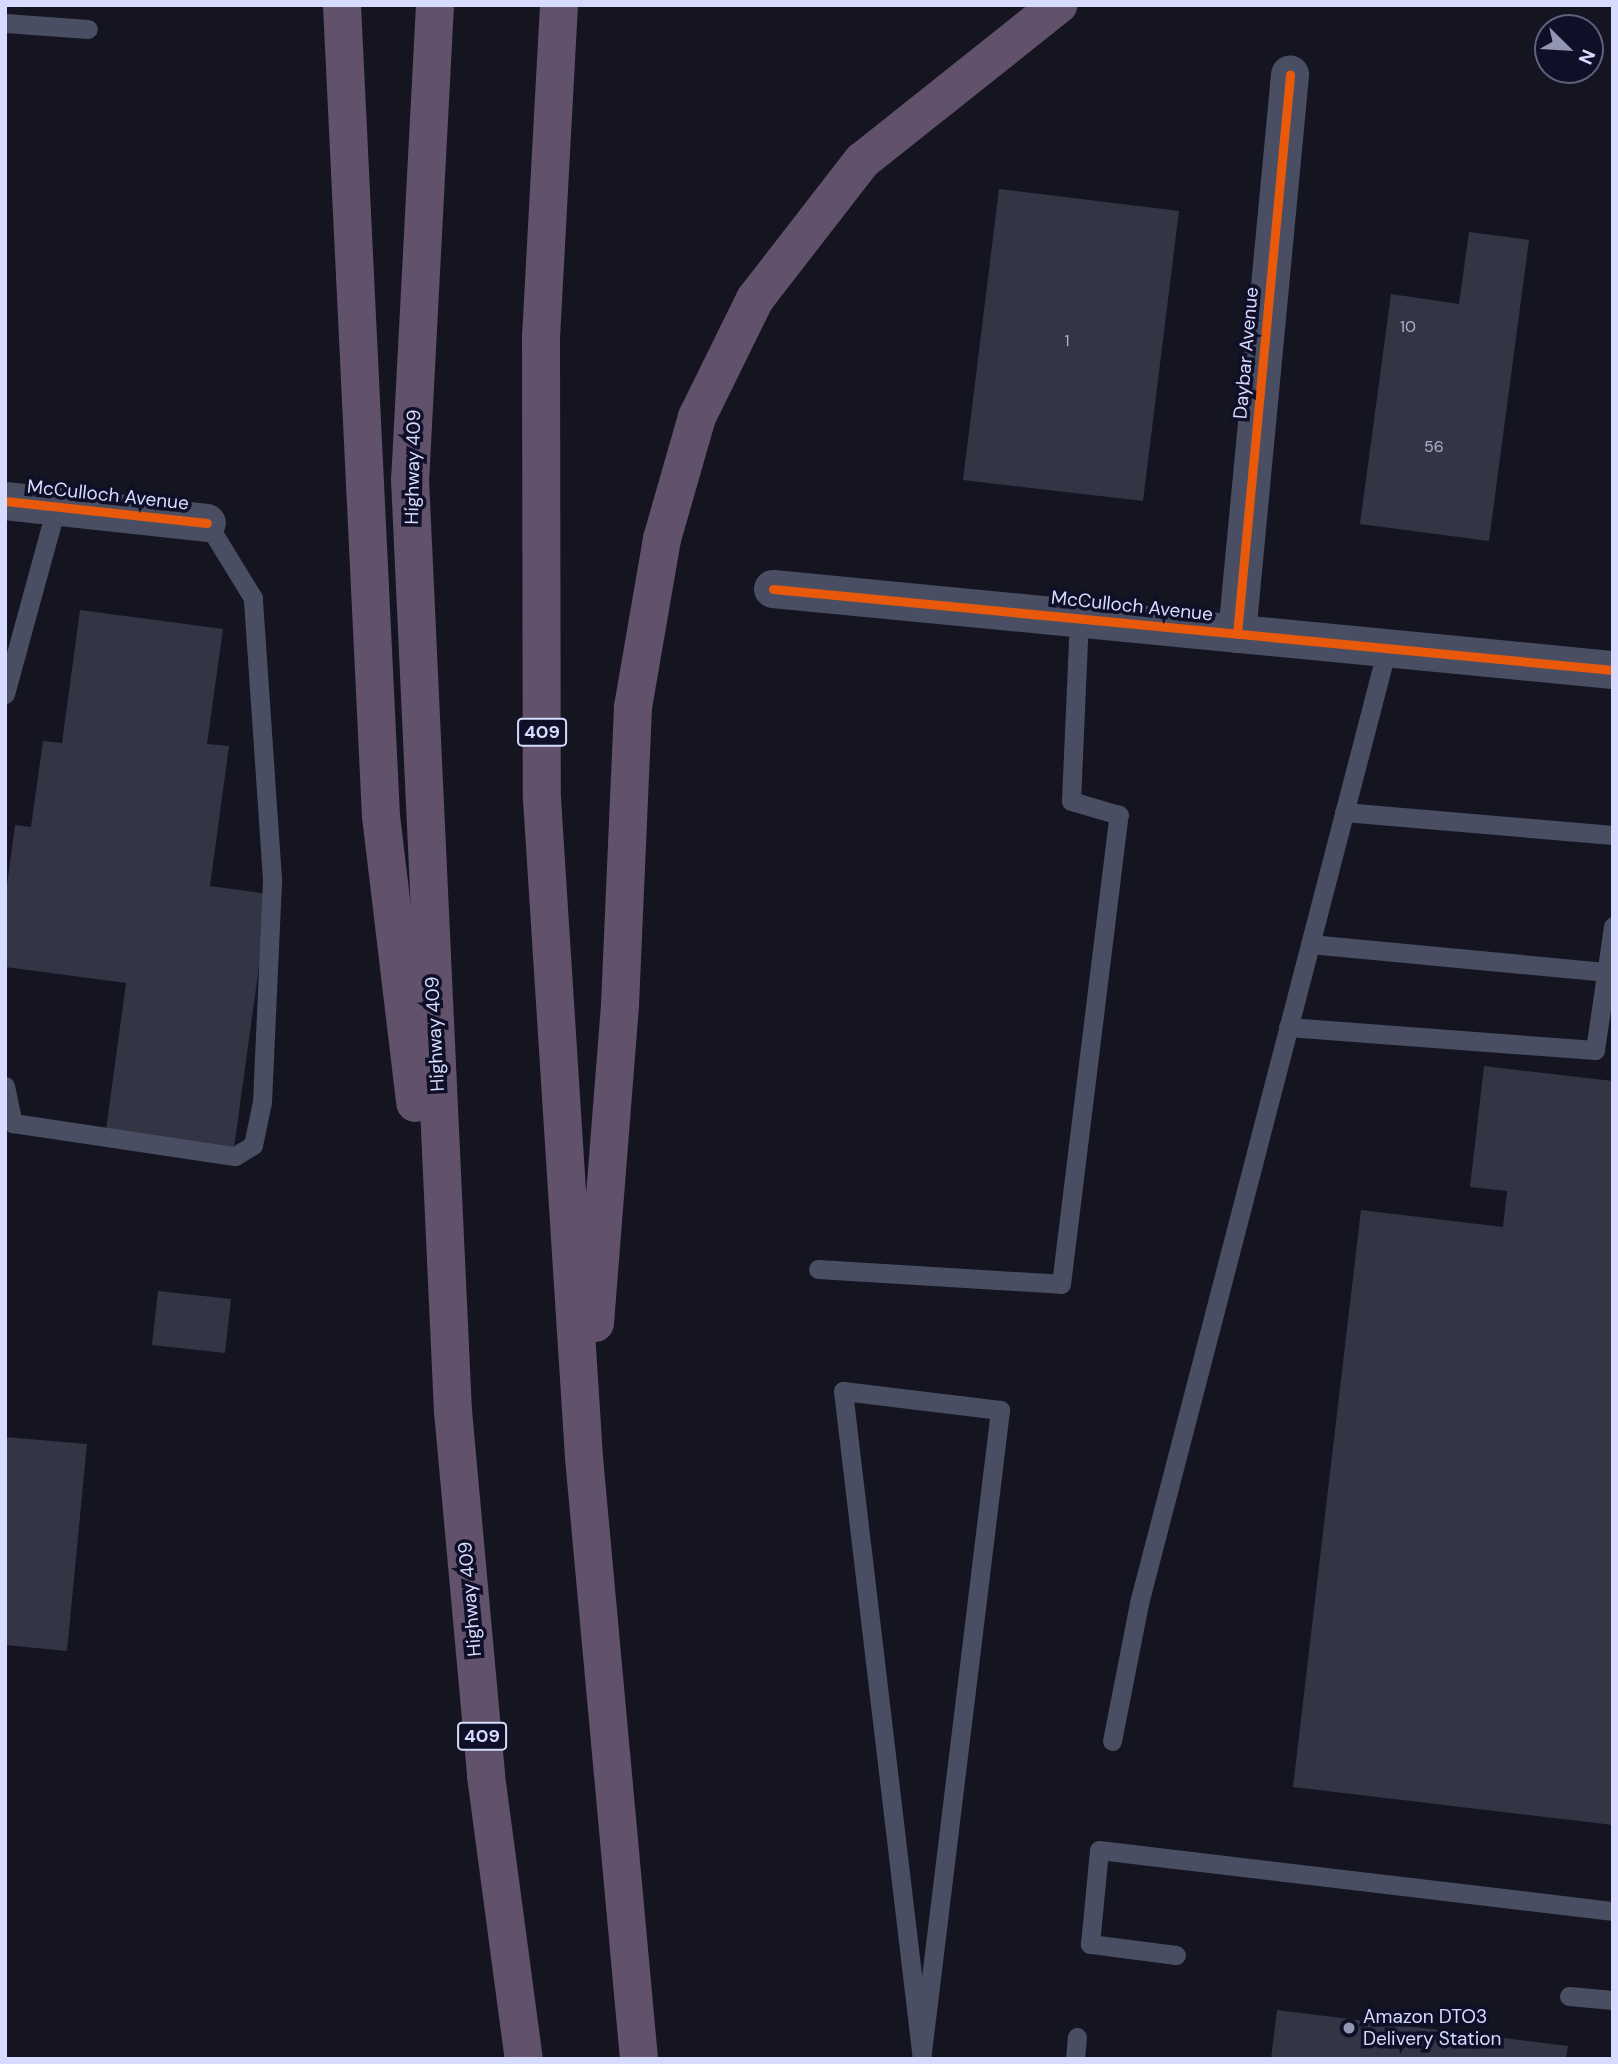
<!DOCTYPE html>
<style>
body{margin:0}
#map{position:relative;width:1618px;height:2064px;overflow:hidden;background:#151522;font-family:"DM Sans",sans-serif}
div>[style]{position:absolute}
.building>*{inset:0;background:#333444}
.service>*{height:19px;margin:-9.5px;padding:0 9.5px;transform-origin:9.5px;border-radius:9.5px;background:#494e63}
.minor>*{height:38px;margin:-19px;padding:0 19px;transform-origin:19px;border-radius:19px;background:#494e63}
.motorway>*{height:38px;margin:-19px;padding:0 19px;transform-origin:19px;border-radius:19px;background:#61516b}
.cycleway>*{height:9px;margin:-4.5px;padding:0 4.5px;transform-origin:4.5px;border-radius:4.5px;background:#e8590c}
.dots>*{width:19px;height:19px;translate:-50% -50%;box-sizing:border-box;border:4px solid #0f1028;border-radius:50%}
span{translate:-50% -50%;white-space:nowrap;text-align:center;line-height:1.15;-webkit-text-stroke:7px #0f1028;paint-order:stroke}
.number-label{font-size:16px;color:#adb1d0}
.number-label span{-webkit-text-stroke-width:0}
.shield-label span{padding:2px 5px;background:#0f1028;border:2px solid;border-radius:5px;-webkit-text-stroke-width:0}
.shield-label{font-size:18px;color:#d6dbff;font-weight:700}
.street-label{font-size:19px;color:#d6dbff}
.poi-label{font-size:19px;color:#d6dbff}
.left{translate:0 -50%;text-align:left}
.frame{position:absolute;inset:0;border:7px solid #d6dbff;pointer-events:none}
.north{position:absolute;left:1534px;top:14px;width:70px;height:70px;box-sizing:border-box;background:#0f1028;border:2px solid #5f617e;border-radius:50%;rotate:114deg;font-size:19px;font-weight:700;line-height:28px;text-align:center;color:#d6dbff}
.north::after{content:'';display:block;margin:auto;width:24px;height:32px;background:#9296b2;clip-path:polygon(50% 0,100% 100%,50% 72%,0 100%)}
</style>
<div id="map">
<div class="building">
<div style="clip-path:polygon(999px 189px,1179px 211px,1143px 501px,963px 480px)"></div>
<div style="clip-path:polygon(1469px 232px,1529px 240px,1489px 541px,1360px 524px,1391px 294px,1459px 304px)"></div>
<div style="clip-path:polygon(80px 610px,223px 629px,207px 744px,229px 746px,210px 886px,269px 894px,234px 1148px,106px 1130px,126px 983px,5px 967px,5px 900px,15px 825px,31px 827px,43px 741px,62px 743px)"></div>
<div style="clip-path:polygon(1484px 1066px,1613px 1081px,1613px 1825px,1293px 1787px,1361px 1210px,1503px 1227px,1507px 1191px,1470px 1187px)"></div>
<div style="clip-path:polygon(158px 1291px,231px 1299px,225px 1353px,152px 1345px)"></div>
<div style="clip-path:polygon(5px 1437px,87px 1444px,67px 1651px,5px 1645px)"></div>
<div style="clip-path:polygon(1277px 2010px,1568px 2046px,1566px 2059px,1271px 2059px)"></div>
</div>
<div class="service">
<div style="left:5px;top:23px;width:83px;rotate:4.1deg"></div>
<div style="left:5px;top:694px;width:194px;rotate:-74.7deg"></div>
<div style="left:1344px;top:812px;width:270px;rotate:4.9deg"></div>
<div style="left:1310px;top:944px;width:299px;rotate:5.4deg"></div>
<div style="left:1288px;top:1027px;width:308px;rotate:4.3deg"></div>
<div style="left:1595px;top:1050px;width:125px;rotate:-81.7deg"></div>
<div style="left:5px;top:1086px;width:38px;rotate:78deg"></div>
<div style="left:13px;top:1123px;width:224px;rotate:8.5deg"></div>
<div style="left:235px;top:1156px;width:21px;rotate:-31deg"></div>
<div style="left:253px;top:1145px;width:44px;rotate:-78.2deg"></div>
<div style="left:262px;top:1102px;width:223px;rotate:-87.4deg"></div>
<div style="left:272px;top:879px;width:282px;rotate:-93.9deg"></div>
<div style="left:253px;top:598px;width:88px;rotate:-121.5deg"></div>
<div style="left:818px;top:1269px;width:243px;rotate:3.5deg"></div>
<div style="left:1061px;top:1284px;width:473px;rotate:-83deg"></div>
<div style="left:1119px;top:815px;width:50px;rotate:-163.7deg"></div>
<div style="left:1071px;top:801px;width:183px;rotate:-87.5deg"></div>
<div style="left:1112px;top:1741px;width:141px;rotate:-78.9deg"></div>
<div style="left:1139px;top:1603px;width:987px;rotate:-75.44deg"></div>
<div style="left:1176px;top:1955px;width:87px;rotate:-172.7deg"></div>
<div style="left:1090px;top:1944px;width:94px;rotate:-84.5deg"></div>
<div style="left:1099px;top:1850px;width:518px;rotate:6.77deg"></div>
<div style="left:1569px;top:1996px;width:44px;rotate:5.2deg"></div>
<div style="left:922px;top:2052px;width:647px;rotate:-83.07deg"></div>
<div style="left:1000px;top:1410px;width:158px;rotate:-173.1deg"></div>
<div style="left:843px;top:1391px;width:673px;rotate:83.26deg"></div>
<div style="left:1075px;top:2059px;width:22px;rotate:-85deg"></div>
</div>
<div class="minor">
<div style="left:5px;top:501px;width:203px;rotate:6.2deg"></div>
<div style="left:773px;top:589px;width:844px;rotate:5.51deg"></div>
<div style="left:1237px;top:634px;width:562px;rotate:-84.58deg"></div>
</div>
<div class="motorway">
<div style="left:342px;top:5px;width:812px;rotate:87.25deg"></div>
<div style="left:381px;top:816px;width:289px;rotate:83.2deg"></div>
<div style="left:435px;top:5px;width:475px;rotate:93deg"></div>
<div style="left:410px;top:479px;width:933px;rotate:87.36deg"></div>
<div style="left:453px;top:1411px;width:366px;rotate:84.8deg"></div>
<div style="left:486px;top:1776px;width:286px;rotate:82.4deg"></div>
<div style="left:559px;top:5px;width:331px;rotate:93.1deg"></div>
<div style="left:541px;top:336px;width:463px;rotate:89.9deg"></div>
<div style="left:542px;top:799px;width:660px;rotate:86.35deg"></div>
<div style="left:584px;top:1458px;width:604px;rotate:84.77deg"></div>
<div style="left:595px;top:1323px;width:319px;rotate:-85.5deg"></div>
<div style="left:620px;top:1005px;width:298px;rotate:-87.5deg"></div>
<div style="left:633px;top:707px;width:170px;rotate:-80.2deg"></div>
<div style="left:662px;top:539px;width:127px;rotate:-74deg"></div>
<div style="left:697px;top:417px;width:131px;rotate:-63.8deg"></div>
<div style="left:755px;top:299px;width:175px;rotate:-52.2deg"></div>
<div style="left:862px;top:161px;width:251px;rotate:-38.5deg"></div>
</div>
<div class="cycleway">
<div style="left:5px;top:501px;width:203px;rotate:6.2deg"></div>
<div style="left:773px;top:589px;width:844px;rotate:5.51deg"></div>
<div style="left:1237px;top:634px;width:562px;rotate:-84.58deg"></div>
</div>
<div class="dots">
<div style="left:1349px;top:2028px;background:#9296b2"></div>
</div>
<div class="number-label">
<span style="left:1408px;top:327px">10</span>
<span style="left:1067px;top:341px">1</span>
<span style="left:1434px;top:447px">56</span>
</div>
<div class="shield-label">
<span style="left:542px;top:732px">409</span>
<span style="left:482px;top:1736px">409</span>
</div>
<div class="street-label">
<span style="left:1246px;top:353px;rotate:-85deg">Daybar Avenue</span>
<span style="left:413px;top:467px;rotate:-89deg">Highway 409</span>
<span style="left:108px;top:495px;rotate:6deg">McCulloch Avenue</span>
<span style="left:1132px;top:606px;rotate:6deg">McCulloch Avenue</span>
<span style="left:435px;top:1034px;rotate:-93deg">Highway 409</span>
<span style="left:470px;top:1599px;rotate:-95deg">Highway 409</span>
</div>
<div class="poi-label">
<span class="left" style="left:1363px;top:2028px">Amazon DTO3<br>Delivery Station</span>
</div>
<div class="frame"></div>
<div class="north">N</div>
</div>
